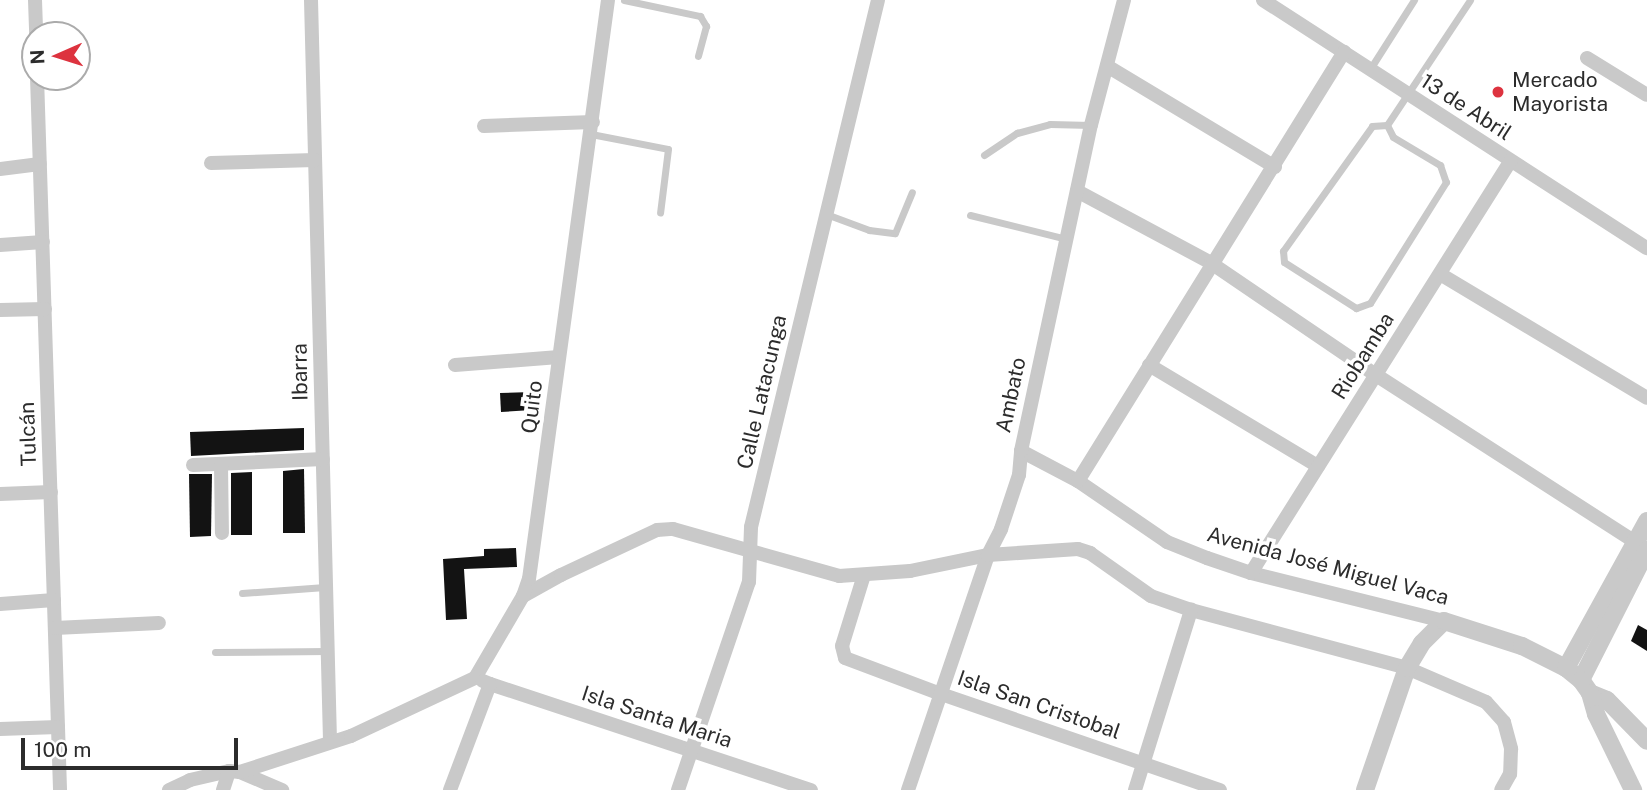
<!DOCTYPE html>
<meta charset="utf-8">
<style>
body{margin:0}
#map{position:relative;width:1647px;height:790px;overflow:hidden;background:#fff;font-family:"Public Sans",sans-serif}
div>[style]{position:absolute}
.building>*{inset:0;background:#131313}
.service>*{height:7px;margin:-3.5px;padding:0 3.5px;transform-origin:3.5px;border-radius:3.5px;background:#c9c9c9}
.minor>*{height:14px;margin:-7px;padding:0 7px;transform-origin:7px;border-radius:7px;background:#c9c9c9}
.tertiary>*{height:18px;margin:-9px;padding:0 9px;transform-origin:9px;border-radius:9px;background:#c9c9c9}
.dots>*{width:19px;height:19px;translate:-50% -50%;box-sizing:border-box;border:4px solid #fff;border-radius:50%}
span{translate:-50% -50%;white-space:nowrap;text-align:center;line-height:1.15;-webkit-text-stroke:7px #fff;paint-order:stroke}
.poi-label{font-size:21px;color:#2c2c2c}
.left{translate:0 -50%;text-align:left}
.street-label{font-size:21px;color:#2c2c2c}
.north{position:absolute;left:21px;top:21px;width:70px;height:70px;box-sizing:border-box;background:#fff;border:2px solid #ababab;border-radius:50%;rotate:267deg;font-size:19px;font-weight:700;line-height:28px;text-align:center;color:#2c2c2c}
.north::after{content:'';display:block;margin:auto;width:24px;height:32px;background:#dd333f;clip-path:polygon(50% 0,100% 100%,50% 72%,0 100%)}
.scale{position:absolute;left:21px;top:738px;width:217px;height:32px;box-sizing:border-box;border:4px solid #2c2c2c;border-top:0;padding-left:9px;font-size:21px;line-height:24px;white-space:nowrap;color:#2c2c2c;-webkit-text-stroke:5px #fff;paint-order:stroke}
</style>
<div id="map">
<div class="building">
<div style="clip-path:polygon(532px 392px,532px 410px,501px 412px,500px 393px)"></div>
<div style="clip-path:polygon(304px 428px,304px 450px,191px 456px,190px 432px)"></div>
<div style="clip-path:polygon(304px 469px,305px 533px,283px 533px,283px 471px)"></div>
<div style="clip-path:polygon(252px 472px,252px 535px,231px 535px,231px 473px)"></div>
<div style="clip-path:polygon(189px 474px,212px 474px,211px 536px,190px 537px)"></div>
<div style="clip-path:polygon(516px 548px,517px 567px,464px 569px,467px 619px,446px 620px,443px 559px,484px 556px,484px 549px)"></div>
<div style="clip-path:polygon(1638px 625px,1647px 630px,1647px 651px,1631px 641px)"></div>
</div>
<div class="service">
<div style="left:624px;top:0;width:78px;rotate:11.9deg"></div>
<div style="left:700px;top:16px;width:12px;rotate:59deg"></div>
<div style="left:706px;top:26px;width:31px;rotate:105deg"></div>
<div style="left:1370px;top:69px;width:82px;rotate:-57.5deg"></div>
<div style="left:1387px;top:125px;width:13px;rotate:63deg"></div>
<div style="left:1393px;top:137px;width:55px;rotate:30.8deg"></div>
<div style="left:1440px;top:165px;width:18px;rotate:71deg"></div>
<div style="left:1446px;top:182px;width:143px;rotate:122.1deg"></div>
<div style="left:1370px;top:303px;width:15px;rotate:160deg"></div>
<div style="left:1356px;top:308px;width:85px;rotate:-147.4deg"></div>
<div style="left:1284px;top:262px;width:11px;rotate:-95deg"></div>
<div style="left:1283px;top:251px;width:153px;rotate:-54.5deg"></div>
<div style="left:1372px;top:126px;width:15px;rotate:-4deg"></div>
<div style="left:1387px;top:125px;width:150px;rotate:-56.4deg"></div>
<div style="left:591px;top:134px;width:78px;rotate:11deg"></div>
<div style="left:668px;top:149px;width:64px;rotate:97.1deg"></div>
<div style="left:984px;top:155px;width:40px;rotate:-34deg"></div>
<div style="left:1017px;top:133px;width:34px;rotate:-15deg"></div>
<div style="left:1050px;top:124px;width:41px;rotate:1.4deg"></div>
<div style="left:826px;top:214px;width:46px;rotate:20.4deg"></div>
<div style="left:869px;top:230px;width:26px;rotate:7deg"></div>
<div style="left:895px;top:233px;width:44px;rotate:-67.5deg"></div>
<div style="left:970px;top:215px;width:100px;rotate:13.9deg"></div>
<div style="left:242px;top:593px;width:83px;rotate:-4.1deg"></div>
<div style="left:215px;top:652px;width:112px;rotate:-0.5deg"></div>
</div>
<div class="minor">
<div style="left:35px;top:0;width:35px;rotate:88deg"></div>
<div style="left:311px;top:0;width:742px;rotate:88.53deg"></div>
<div style="left:1263px;top:0;width:457px;rotate:32.9deg"></div>
<div style="left:1587px;top:58px;width:70px;rotate:31.7deg"></div>
<div style="left:1107px;top:66px;width:196px;rotate:31deg"></div>
<div style="left:37px;top:77px;width:713px;rotate:88.15deg"></div>
<div style="left:484px;top:126px;width:109px;rotate:-2.1deg"></div>
<div style="left:211px;top:163px;width:104px;rotate:-1.7deg"></div>
<div style="left:0;top:169px;width:40px;rotate:-7.1deg"></div>
<div style="left:1077px;top:191px;width:152px;rotate:28.2deg"></div>
<div style="left:1211px;top:263px;width:199px;rotate:34.2deg"></div>
<div style="left:1376px;top:375px;width:310px;rotate:32.8deg"></div>
<div style="left:0;top:245px;width:43px;rotate:-4deg"></div>
<div style="left:1440px;top:274px;width:241px;rotate:30.9deg"></div>
<div style="left:0;top:310px;width:45px;rotate:-1.3deg"></div>
<div style="left:455px;top:365px;width:104px;rotate:-4.4deg"></div>
<div style="left:1149px;top:365px;width:197px;rotate:30.9deg"></div>
<div style="left:1021px;top:451px;width:64px;rotate:27.8deg"></div>
<div style="left:1078px;top:481px;width:108px;rotate:34.4deg"></div>
<div style="left:1167px;top:542px;width:43px;rotate:21.8deg"></div>
<div style="left:1207px;top:558px;width:46px;rotate:18.8deg"></div>
<div style="left:1251px;top:573px;width:199px;rotate:14deg"></div>
<div style="left:193px;top:465px;width:130px;rotate:-2.6deg"></div>
<div style="left:221px;top:465px;width:68px;rotate:89.2deg"></div>
<div style="left:1078px;top:481px;width:505px;rotate:-58.2deg"></div>
<div style="left:0;top:494px;width:51px;rotate:-2.2deg"></div>
<div style="left:1251px;top:573px;width:487px;rotate:-57.8deg"></div>
<div style="left:864px;top:575px;width:74px;rotate:107.2deg"></div>
<div style="left:842px;top:646px;width:12px;rotate:76deg"></div>
<div style="left:845px;top:658px;width:103px;rotate:20.6deg"></div>
<div style="left:941px;top:694px;width:295px;rotate:19deg"></div>
<div style="left:523px;top:596px;width:43px;rotate:-28.9deg"></div>
<div style="left:561px;top:575px;width:106px;rotate:-25.1deg"></div>
<div style="left:657px;top:530px;width:16px;rotate:-4deg"></div>
<div style="left:673px;top:529px;width:173px;rotate:15.8deg"></div>
<div style="left:839px;top:576px;width:71px;rotate:-4deg"></div>
<div style="left:910px;top:571px;width:80px;rotate:-11.6deg"></div>
<div style="left:988px;top:555px;width:90px;rotate:-3.8deg"></div>
<div style="left:1078px;top:549px;width:13px;rotate:18deg"></div>
<div style="left:1090px;top:553px;width:75px;rotate:35.2deg"></div>
<div style="left:1151px;top:596px;width:42px;rotate:19.3deg"></div>
<div style="left:1191px;top:610px;width:224px;rotate:15deg"></div>
<div style="left:1407px;top:668px;width:86px;rotate:23.3deg"></div>
<div style="left:1486px;top:702px;width:27px;rotate:48deg"></div>
<div style="left:1504px;top:722px;width:28px;rotate:75deg"></div>
<div style="left:1511px;top:749px;width:25px;rotate:92deg"></div>
<div style="left:1510px;top:774px;width:18px;rotate:119deg"></div>
<div style="left:0;top:604px;width:54px;rotate:-4.2deg"></div>
<div style="left:55px;top:628px;width:104px;rotate:-2.8deg"></div>
<div style="left:475px;top:678px;width:95px;rotate:-59.7deg"></div>
<div style="left:523px;top:596px;width:18px;rotate:-71deg"></div>
<div style="left:529px;top:579px;width:584px;rotate:-82.23deg"></div>
<div style="left:490px;top:684px;width:338px;rotate:18.3deg"></div>
<div style="left:0;top:729px;width:58px;rotate:-2deg"></div>
<div style="left:240px;top:772px;width:46px;rotate:23.2deg"></div>
<div style="left:169px;top:790px;width:23px;rotate:-25deg"></div>
<div style="left:190px;top:780px;width:40px;rotate:-13deg"></div>
<div style="left:229px;top:771px;width:11px;rotate:5deg"></div>
<div style="left:240px;top:772px;width:117px;rotate:-18deg"></div>
<div style="left:351px;top:736px;width:137px;rotate:-25.1deg"></div>
<div style="left:223px;top:790px;width:20px;rotate:-72deg"></div>
<div style="left:450px;top:790px;width:113px;rotate:-69.3deg"></div>
<div style="left:490px;top:684px;width:8px;rotate:-157deg"></div>
<div style="left:678px;top:790px;width:220px;rotate:-71.2deg"></div>
<div style="left:749px;top:582px;width:55px;rotate:-87.9deg"></div>
<div style="left:751px;top:527px;width:542px;rotate:-76.45deg"></div>
<div style="left:908px;top:790px;width:248px;rotate:-71.2deg"></div>
<div style="left:988px;top:555px;width:29px;rotate:-63deg"></div>
<div style="left:1001px;top:529px;width:57px;rotate:-71.6deg"></div>
<div style="left:1019px;top:475px;width:24px;rotate:-85deg"></div>
<div style="left:1021px;top:451px;width:333px;rotate:-77.9deg"></div>
<div style="left:1091px;top:125px;width:129px;rotate:-75.2deg"></div>
<div style="left:1135px;top:790px;width:189px;rotate:-72.7deg"></div>
</div>
<div class="tertiary">
<div style="left:1566px;top:668px;width:168px;rotate:-61.1deg"></div>
<div style="left:1581px;top:680px;width:146px;rotate:-63.1deg"></div>
<div style="left:1590px;top:693px;width:18px;rotate:22deg"></div>
<div style="left:1607px;top:700px;width:57px;rotate:45.7deg"></div>
<div style="left:1365px;top:790px;width:129px;rotate:-71deg"></div>
<div style="left:1407px;top:668px;width:29px;rotate:-59deg"></div>
<div style="left:1422px;top:643px;width:31px;rotate:-45deg"></div>
<div style="left:1444px;top:621px;width:82px;rotate:17.8deg"></div>
<div style="left:1522px;top:646px;width:49px;rotate:26.6deg"></div>
<div style="left:1566px;top:668px;width:19px;rotate:39deg"></div>
<div style="left:1581px;top:680px;width:16px;rotate:55deg"></div>
<div style="left:1590px;top:693px;width:22px;rotate:74deg"></div>
<div style="left:1596px;top:714px;width:85px;rotate:64deg"></div>
</div>
<div class="dots">
<div style="left:1498px;top:92px;background:#dd333f"></div>
</div>
<div class="poi-label">
<span class="left" style="left:1512px;top:92px">Mercado<br>Mayorista</span>
</div>
<div class="street-label">
<span style="left:1466px;top:107px;rotate:33deg">13 de Abril</span>
<span style="left:1363px;top:356px;rotate:-58deg">Riobamba</span>
<span style="left:300px;top:372px;rotate:-91deg">Ibarra</span>
<span style="left:762px;top:392px;rotate:-77deg">Calle Latacunga</span>
<span style="left:1011px;top:395px;rotate:-78deg">Ambato</span>
<span style="left:532px;top:407px;rotate:-83deg">Quito</span>
<span style="left:28px;top:434px;rotate:-92deg">Tulcán</span>
<span style="left:1328px;top:566px;rotate:15deg">Avenida José Miguel Vaca</span>
<span style="left:1039px;top:705px;rotate:19deg">Isla San Cristobal</span>
<span style="left:657px;top:717px;rotate:18deg">Isla Santa Maria</span>
</div>
<div class="north">N</div>
<div class="scale">100 m</div>
</div>
